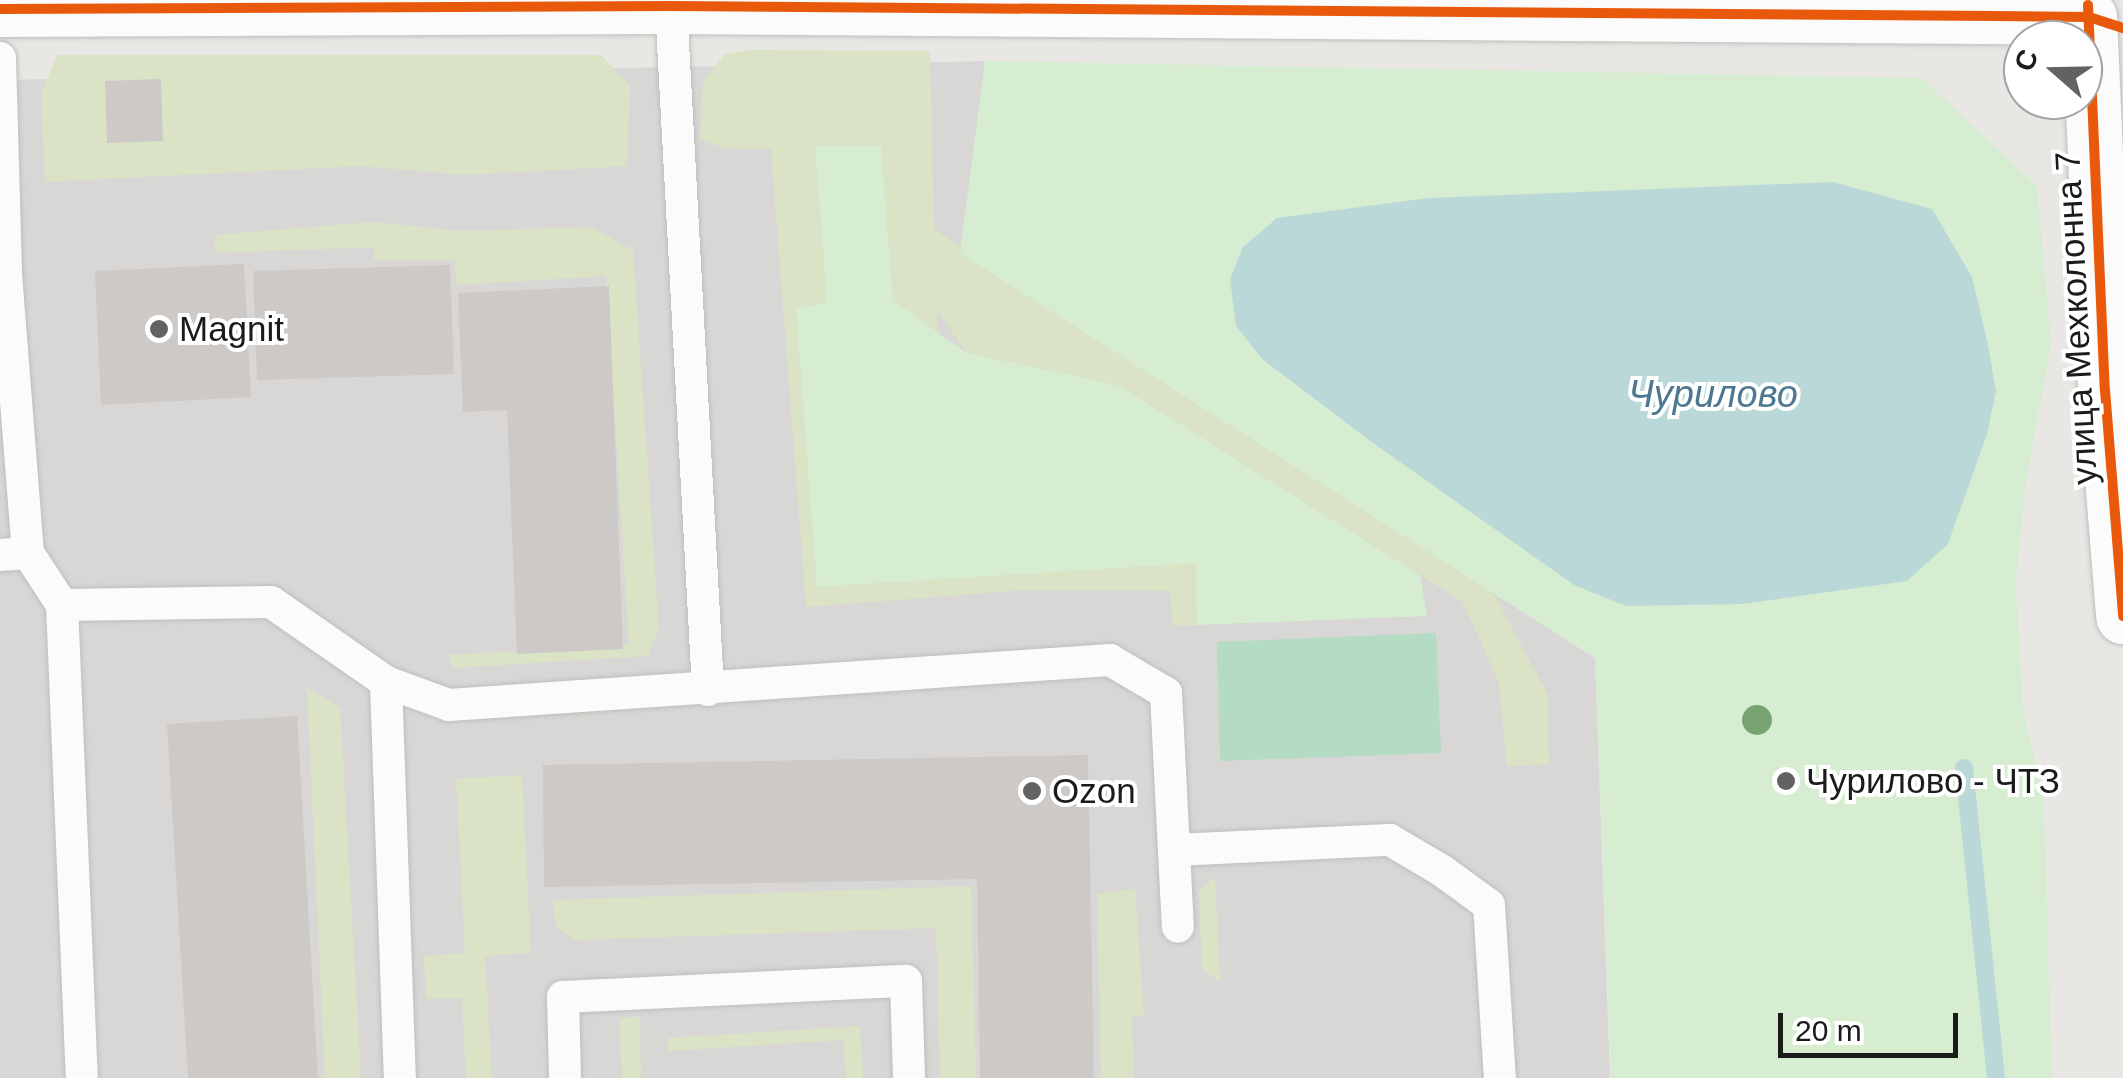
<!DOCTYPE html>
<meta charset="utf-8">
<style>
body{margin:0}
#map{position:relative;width:2123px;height:1078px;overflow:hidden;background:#e9e7e4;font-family:Arial,sans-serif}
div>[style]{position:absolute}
.residential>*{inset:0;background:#d8d7d5}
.grass>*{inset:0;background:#dae3c6}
.park>*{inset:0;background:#d6edd1}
.pitch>*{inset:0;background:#b4dbc4}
.parking>*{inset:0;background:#d9d8d7}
.water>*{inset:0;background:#bbd8d9}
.stream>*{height:18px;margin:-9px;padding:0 9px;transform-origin:9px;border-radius:9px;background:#bbd8d9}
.building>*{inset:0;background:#ccc9c7}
.roads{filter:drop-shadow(0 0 2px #bfbebc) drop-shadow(0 0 2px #bfbebc)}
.service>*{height:32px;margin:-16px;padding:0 16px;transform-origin:16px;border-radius:16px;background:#fcfbfb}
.tertiary>*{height:55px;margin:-27.5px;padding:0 27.5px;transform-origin:27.5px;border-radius:27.5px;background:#fcfbfb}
.cycleway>*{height:10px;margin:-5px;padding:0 5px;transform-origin:5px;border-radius:5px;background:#e8590c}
.trees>*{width:30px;height:30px;margin:-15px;border-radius:50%;background:#79a373}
.dots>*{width:28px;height:28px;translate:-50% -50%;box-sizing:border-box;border:5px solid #fff;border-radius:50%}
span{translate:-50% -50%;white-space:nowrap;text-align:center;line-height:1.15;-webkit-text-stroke:8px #fff;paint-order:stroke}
.street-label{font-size:35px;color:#1b1b1b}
.poi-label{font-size:35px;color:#1b1b1b}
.left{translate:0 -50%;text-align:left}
.water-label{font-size:38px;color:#4d7890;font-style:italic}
.north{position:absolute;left:2003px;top:20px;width:100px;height:100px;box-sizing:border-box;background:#fff;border:2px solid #a4a4a4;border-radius:50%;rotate:290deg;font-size:28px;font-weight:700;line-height:40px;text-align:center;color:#1b1b1b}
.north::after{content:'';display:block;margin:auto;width:35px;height:45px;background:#636261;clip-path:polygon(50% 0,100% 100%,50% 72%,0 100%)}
.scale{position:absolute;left:1778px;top:1013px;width:180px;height:45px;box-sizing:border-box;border:5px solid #1b1b1b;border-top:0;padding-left:12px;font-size:30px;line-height:35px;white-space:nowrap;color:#1b1b1b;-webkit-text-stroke:8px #fff;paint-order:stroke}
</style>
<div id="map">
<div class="residential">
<div style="clip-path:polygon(991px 61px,960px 253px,1595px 658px,1610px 1078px,0 1078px,0 80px)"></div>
</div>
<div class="grass">
<div style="clip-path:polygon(evenodd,748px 50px,930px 51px,934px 229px,1489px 585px,1548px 695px,1549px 764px,1507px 766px,1499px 682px,1462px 601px,1118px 385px,967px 353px,936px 309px,949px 414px,1197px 563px,1197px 625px,1173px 626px,1170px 591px,1023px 590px,806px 607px,771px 149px,725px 149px,700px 139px,703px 81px,724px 55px,748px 50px,881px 146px,893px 300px,938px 579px,818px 587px,796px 310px,827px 303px,815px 148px,881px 146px)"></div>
<div style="clip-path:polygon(57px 55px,601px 55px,630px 86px,627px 166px,466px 175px,360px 166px,45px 182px,41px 94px)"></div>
<div style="clip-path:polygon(374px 222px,463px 231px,591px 227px,633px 250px,659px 630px,648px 656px,453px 668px,448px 655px,629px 645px,606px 276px,457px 285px,455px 260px,374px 260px,374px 247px,215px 253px,215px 235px)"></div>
<div style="clip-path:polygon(307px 688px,340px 707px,361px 1078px,325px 1078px)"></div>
<div style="clip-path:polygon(522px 775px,531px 953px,485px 956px,492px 1078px,466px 1078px,462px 998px,426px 999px,424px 956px,465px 953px,456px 779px)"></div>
<div style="clip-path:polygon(1215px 878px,1220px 982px,1202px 970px,1199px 889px)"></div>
<div style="clip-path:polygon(971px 886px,976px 1078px,940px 1078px,936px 928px,574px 940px,556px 926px,553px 900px)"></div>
<div style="clip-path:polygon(1135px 889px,1144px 1016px,1132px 1014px,1134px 1078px,1101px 1078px,1097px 894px)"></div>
<div style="clip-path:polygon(640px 1016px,641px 1078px,622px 1078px,619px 1019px)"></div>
<div style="clip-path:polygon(860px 1026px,863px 1078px,846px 1078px,843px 1040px,668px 1051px,667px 1038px)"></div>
</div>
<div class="park">
<div style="clip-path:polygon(985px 61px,1922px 78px,2037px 186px,2051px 344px,2025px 488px,2016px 583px,2023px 708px,2044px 804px,2052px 1078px,1611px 1078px,1595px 658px,960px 253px)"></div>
<div style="clip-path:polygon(881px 146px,893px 301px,967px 353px,1118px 385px,1420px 575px,1427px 616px,1197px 625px,1196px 563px,817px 587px,796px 309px,827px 303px,815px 147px)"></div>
</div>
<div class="pitch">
<div style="clip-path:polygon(1436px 633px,1441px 753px,1220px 761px,1217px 642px)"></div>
</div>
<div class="parking">
<div style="clip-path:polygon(769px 253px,802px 614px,1023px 597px,1025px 629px,775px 649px,758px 641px,729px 257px)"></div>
<div style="clip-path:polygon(453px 788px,461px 949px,420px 951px,411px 790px)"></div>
<div style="clip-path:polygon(1377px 870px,1430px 913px,1226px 922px,1223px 882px)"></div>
<div style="clip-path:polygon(1197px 926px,1199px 970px,1223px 986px,1221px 941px,1463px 928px,1471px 1078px,1154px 1078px,1147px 928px)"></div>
<div style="clip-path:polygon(527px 957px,532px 1073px,494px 1075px,489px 958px)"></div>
<div style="clip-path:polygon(856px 991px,858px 1021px,662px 1033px,660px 1003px)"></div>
<div style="clip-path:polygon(454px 1005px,459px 1078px,423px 1078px,419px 1008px)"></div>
</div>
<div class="water">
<div style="clip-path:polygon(1833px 182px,1932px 209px,1972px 277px,1988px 345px,1996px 391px,1987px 434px,1948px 544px,1907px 581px,1742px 604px,1626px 606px,1574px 585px,1373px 443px,1262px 359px,1236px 326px,1230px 279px,1243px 247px,1277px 218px,1428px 198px)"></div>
</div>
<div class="stream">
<div style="left:1964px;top:768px;width:312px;rotate:84.1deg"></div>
</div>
<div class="building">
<div style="clip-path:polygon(161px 79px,163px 141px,107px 143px,105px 81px)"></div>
<div style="clip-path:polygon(244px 264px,251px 397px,101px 405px,95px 271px)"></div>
<div style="clip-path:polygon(450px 265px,454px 374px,257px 380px,253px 271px)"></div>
<div style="clip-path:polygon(609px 286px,623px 649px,517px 654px,507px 410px,463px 412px,458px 293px)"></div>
<div style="clip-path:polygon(297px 716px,318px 1078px,188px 1078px,167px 724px)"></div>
<div style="clip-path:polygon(1088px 755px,1094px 1078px,980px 1078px,977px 879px,544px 887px,543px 765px)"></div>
</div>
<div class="roads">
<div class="service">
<div style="left:671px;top:6px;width:685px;rotate:86.9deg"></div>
<div style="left:0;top:58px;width:216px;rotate:88.4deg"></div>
<div style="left:6px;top:274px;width:280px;rotate:85.5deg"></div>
<div style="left:28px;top:553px;width:28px;rotate:176deg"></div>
<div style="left:28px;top:553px;width:62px;rotate:56.8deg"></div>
<div style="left:62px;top:605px;width:473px;rotate:87.6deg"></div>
<div style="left:62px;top:605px;width:209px;rotate:-0.8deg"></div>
<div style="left:271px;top:602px;width:140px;rotate:34.8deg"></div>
<div style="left:386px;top:682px;width:67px;rotate:20.1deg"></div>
<div style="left:449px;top:705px;width:663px;rotate:-3.89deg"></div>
<div style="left:1110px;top:660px;width:65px;rotate:30.5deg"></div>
<div style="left:1166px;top:693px;width:234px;rotate:87.1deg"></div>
<div style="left:386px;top:682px;width:396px;rotate:88deg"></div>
<div style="left:1175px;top:850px;width:215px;rotate:-2.7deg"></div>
<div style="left:1390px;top:840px;width:59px;rotate:30.5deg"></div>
<div style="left:1441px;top:870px;width:59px;rotate:36.1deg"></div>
<div style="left:1489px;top:905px;width:173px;rotate:86.4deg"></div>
<div style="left:565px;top:1078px;width:81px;rotate:-91.4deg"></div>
<div style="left:563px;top:997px;width:343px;rotate:-2.7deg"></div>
<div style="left:906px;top:981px;width:97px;rotate:88.2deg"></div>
</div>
<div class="tertiary">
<div style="left:0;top:9px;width:671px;rotate:-0.26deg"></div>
<div style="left:671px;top:6px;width:1418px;rotate:0.44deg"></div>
<div style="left:2089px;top:17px;width:373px;rotate:87.5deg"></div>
<div style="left:2105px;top:390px;width:227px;rotate:85.4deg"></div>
</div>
</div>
<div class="cycleway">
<div style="left:2088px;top:5px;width:385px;rotate:87.5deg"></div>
<div style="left:2105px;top:390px;width:227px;rotate:85.4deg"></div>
<div style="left:0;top:9px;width:671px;rotate:-0.26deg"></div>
<div style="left:671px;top:6px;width:1323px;rotate:0.43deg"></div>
<div style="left:1994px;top:16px;width:95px;rotate:0.6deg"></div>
<div style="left:2089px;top:17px;width:36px;rotate:18deg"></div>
</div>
<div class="trees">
<div style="left:1757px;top:720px"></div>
</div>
<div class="dots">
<div style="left:159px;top:329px;background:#636261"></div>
<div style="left:1786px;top:781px;background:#636261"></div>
<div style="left:1032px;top:791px;background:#636261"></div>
</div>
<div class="street-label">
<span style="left:2076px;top:318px;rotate:-93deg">улица Мехколонна 7</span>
</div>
<div class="poi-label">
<span class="left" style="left:179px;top:329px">Magnit</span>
<span class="left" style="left:1806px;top:781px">Чурилово - ЧТЗ</span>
<span class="left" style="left:1052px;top:791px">Ozon</span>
</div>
<div class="water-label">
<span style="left:1713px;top:395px">Чурилово</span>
</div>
<div class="north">С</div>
<div class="scale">20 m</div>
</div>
